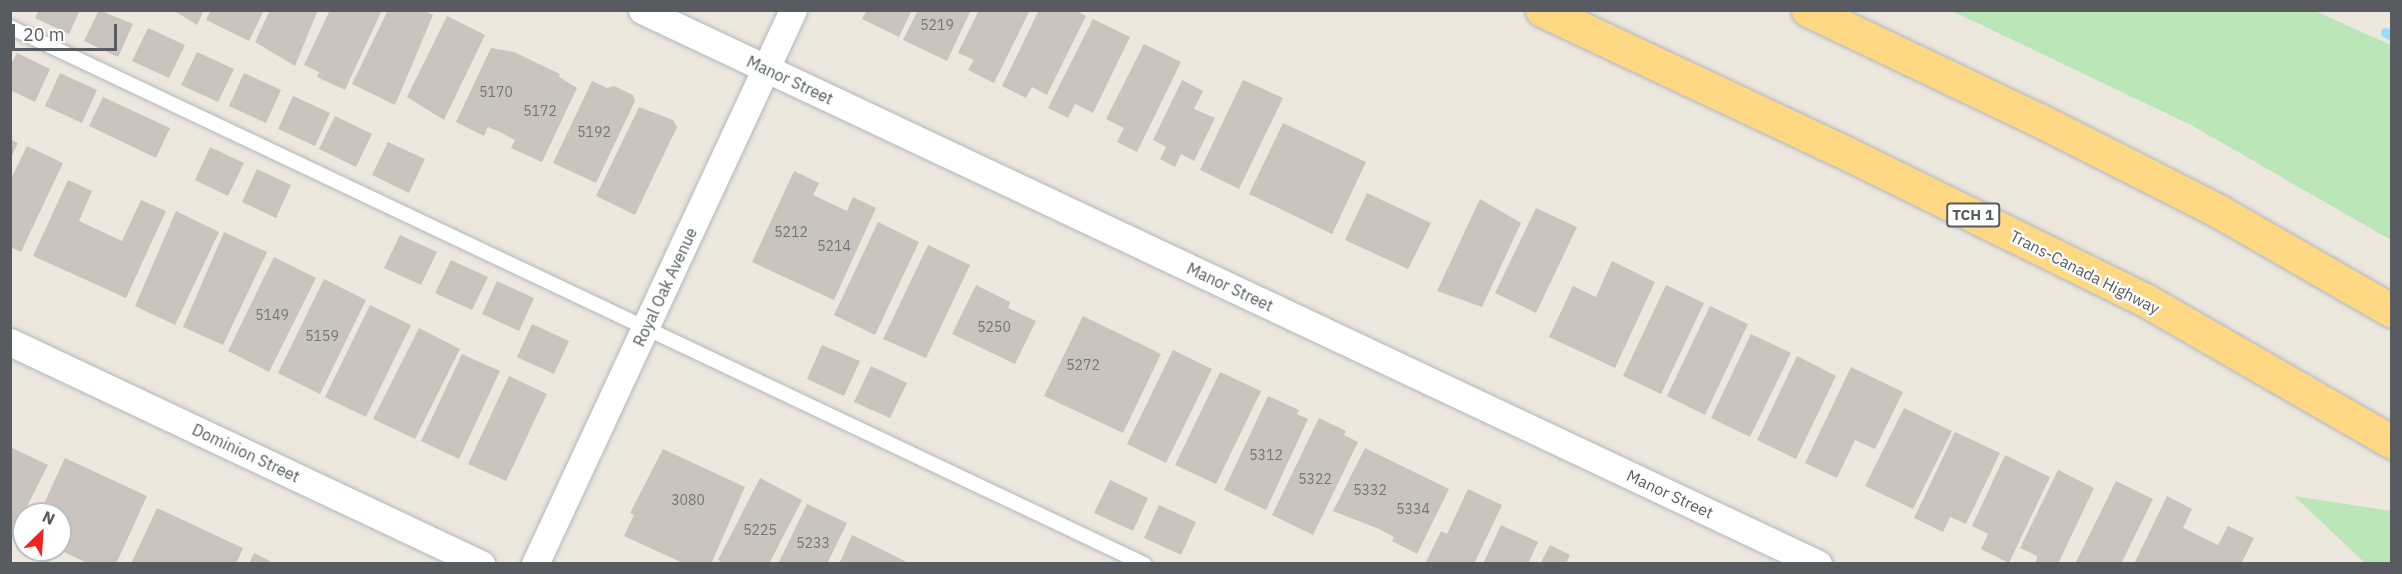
<!DOCTYPE html>
<style>
body{margin:0}
#map{position:relative;width:2402px;height:574px;overflow:hidden;background:#ece8de;font-family:"IBM Plex Sans",sans-serif}
div>[style]{position:absolute}
.green>*{inset:0;background:#bbe6b8}
.stream>*{height:10px;margin:-5px;padding:0 5px;transform-origin:5px;border-radius:5px;background:#9cdaff}
.building>*{inset:0;background:#c9c5be}
.roads{filter:drop-shadow(0 0 2px #b2b6bb) drop-shadow(0 0 2px #b2b6bb)}
.lane>*{height:14px;margin:-7px;padding:0 7px;transform-origin:7px;border-radius:7px;background:#fff}
.street>*{height:27px;margin:-13.5px;padding:0 13.5px;transform-origin:13.5px;border-radius:13.5px;background:#fff}
.highway>*{height:33px;margin:-16.5px;padding:0 16.5px;transform-origin:16.5px;border-radius:16.5px;background:#ffd883}
span{translate:-50% -50%;white-space:nowrap;text-align:center;line-height:1.15;-webkit-text-stroke:4.5px #fff;paint-order:stroke}
.number-label{font-size:14px;color:#747678}
.number-label span{-webkit-text-stroke-width:0}
.shield-label span{padding:2px 4px;background:#fff;border:2px solid;border-radius:4px;-webkit-text-stroke-width:0}
.shield-label{font-size:15px;color:#585c61;font-weight:700}
.street-label{font-size:16px;color:#585c61}
.frame{position:absolute;inset:0;border:12px solid #585c61;pointer-events:none}
.north{position:absolute;left:12px;top:502px;width:60px;height:60px;box-sizing:border-box;background:#fff;border:2px solid #bcbec0;border-radius:50%;rotate:25deg;font-size:16px;font-weight:700;line-height:24px;text-align:center;color:#585c61}
.north::after{content:'';display:block;margin:auto;width:21px;height:27px;background:#f4211d;clip-path:polygon(50% 0,100% 100%,50% 72%,0 100%)}
.scale{position:absolute;left:12px;top:24px;width:105px;height:27px;box-sizing:border-box;border:3px solid #585c61;border-top:0;padding-left:8px;font-size:18px;line-height:21px;white-space:nowrap;color:#585c61;-webkit-text-stroke:4px #fff;paint-order:stroke}
</style>
<div id="map">
<div class="green">
<div style="clip-path:polygon(1952px 11px,2315px 11px,2391px 45px,2391px 240px,2191px 125px)"></div>
<div style="clip-path:polygon(2294px 496px,2391px 511px,2391px 563px,2365px 563px)"></div>
</div>
<div class="stream">
<div style="left:2386px;top:33px;width:7px;rotate:27deg"></div>
</div>
<div class="building">
<div style="clip-path:polygon(39px 10px,80px 10px,69px 34px,35px 18px)"></div>
<div style="clip-path:polygon(99px 10px,133px 24px,118px 57px,84px 41px)"></div>
<div style="clip-path:polygon(173px 10px,204px 10px,197px 25px)"></div>
<div style="clip-path:polygon(211px 10px,264px 10px,249px 41px,206px 20px)"></div>
<div style="clip-path:polygon(270px 10px,318px 10px,295px 66px,255px 42px)"></div>
<div style="clip-path:polygon(330px 10px,382px 10px,345px 90px,317px 77px,319px 72px,304px 65px)"></div>
<div style="clip-path:polygon(388px 10px,424px 10px,433px 15px,395px 105px,352px 84px)"></div>
<div style="clip-path:polygon(867px 10px,912px 10px,899px 37px,862px 19px)"></div>
<div style="clip-path:polygon(918px 10px,971px 10px,947px 61px,903px 40px)"></div>
<div style="clip-path:polygon(979px 10px,1030px 10px,994px 83px,968px 70px,974px 60px,958px 53px)"></div>
<div style="clip-path:polygon(1039px 10px,1075px 10px,1086px 16px,1047px 95px,1032px 87px,1026px 98px,1002px 86px)"></div>
<div style="clip-path:polygon(447px 16px,485px 35px,444px 120px,407px 97px)"></div>
<div style="clip-path:polygon(1093px 19px,1130px 37px,1093px 113px,1075px 104px,1068px 118px,1048px 108px)"></div>
<div style="clip-path:polygon(148px 28px,185px 45px,169px 78px,132px 61px)"></div>
<div style="clip-path:polygon(1144px 44px,1181px 62px,1137px 152px,1117px 142px,1124px 128px,1106px 119px)"></div>
<div style="clip-path:polygon(491px 48px,514px 52px,560px 74px,559px 77px,577px 88px,542px 162px,511px 148px,515px 140px,502px 133px,488px 127px,484px 136px,456px 122px)"></div>
<div style="clip-path:polygon(197px 52px,234px 69px,218px 102px,181px 85px)"></div>
<div style="clip-path:polygon(17px 53px,50px 69px,35px 102px,10px 90px,10px 66px)"></div>
<div style="clip-path:polygon(60px 73px,97px 90px,82px 123px,45px 106px)"></div>
<div style="clip-path:polygon(244px 73px,281px 90px,266px 123px,229px 106px)"></div>
<div style="clip-path:polygon(1182px 80px,1203px 91px,1194px 109px,1215px 118px,1194px 161px,1181px 154px,1175px 167px,1160px 159px,1166px 147px,1153px 140px)"></div>
<div style="clip-path:polygon(1243px 80px,1283px 98px,1239px 189px,1200px 170px)"></div>
<div style="clip-path:polygon(592px 81px,607px 88px,614px 86px,633px 95px,635px 101px,596px 183px,553px 163px)"></div>
<div style="clip-path:polygon(293px 96px,330px 113px,315px 146px,278px 129px)"></div>
<div style="clip-path:polygon(103px 97px,170px 128px,156px 158px,89px 126px)"></div>
<div style="clip-path:polygon(639px 107px,673px 120px,677px 127px,635px 215px,596px 196px)"></div>
<div style="clip-path:polygon(335px 116px,372px 134px,356px 167px,319px 149px)"></div>
<div style="clip-path:polygon(1283px 123px,1366px 162px,1332px 234px,1249px 194px)"></div>
<div style="clip-path:polygon(10px 139px,18px 143px,10px 160px)"></div>
<div style="clip-path:polygon(388px 142px,425px 159px,409px 193px,372px 175px)"></div>
<div style="clip-path:polygon(27px 146px,63px 163px,21px 252px,10px 247px,10px 181px)"></div>
<div style="clip-path:polygon(210px 147px,244px 163px,228px 196px,195px 180px)"></div>
<div style="clip-path:polygon(257px 169px,291px 185px,276px 218px,242px 202px)"></div>
<div style="clip-path:polygon(794px 171px,819px 183px,813px 195px,847px 211px,853px 197px,876px 208px,834px 300px,752px 262px)"></div>
<div style="clip-path:polygon(68px 180px,92px 191px,79px 221px,122px 241px,141px 200px,166px 211px,126px 298px,33px 256px)"></div>
<div style="clip-path:polygon(1367px 193px,1431px 223px,1408px 269px,1345px 240px)"></div>
<div style="clip-path:polygon(1480px 199px,1521px 223px,1482px 307px,1437px 291px)"></div>
<div style="clip-path:polygon(1536px 208px,1577px 227px,1536px 313px,1495px 293px)"></div>
<div style="clip-path:polygon(176px 211px,219px 232px,175px 325px,135px 306px)"></div>
<div style="clip-path:polygon(878px 222px,919px 242px,875px 335px,834px 315px)"></div>
<div style="clip-path:polygon(224px 232px,267px 252px,223px 345px,183px 327px)"></div>
<div style="clip-path:polygon(400px 235px,437px 252px,421px 285px,384px 268px)"></div>
<div style="clip-path:polygon(928px 245px,970px 265px,926px 358px,883px 339px)"></div>
<div style="clip-path:polygon(274px 257px,316px 278px,269px 372px,228px 351px)"></div>
<div style="clip-path:polygon(451px 260px,488px 277px,472px 310px,435px 293px)"></div>
<div style="clip-path:polygon(1612px 261px,1655px 282px,1615px 368px,1549px 337px,1573px 286px,1596px 297px)"></div>
<div style="clip-path:polygon(324px 279px,366px 300px,320px 394px,278px 373px)"></div>
<div style="clip-path:polygon(497px 281px,534px 298px,519px 331px,482px 314px)"></div>
<div style="clip-path:polygon(976px 285px,1010px 302px,1008px 308px,1036px 321px,1015px 364px,952px 334px)"></div>
<div style="clip-path:polygon(1666px 285px,1704px 303px,1661px 394px,1623px 376px)"></div>
<div style="clip-path:polygon(370px 305px,411px 325px,366px 417px,325px 397px)"></div>
<div style="clip-path:polygon(1710px 306px,1748px 324px,1705px 415px,1667px 396px)"></div>
<div style="clip-path:polygon(1083px 316px,1161px 354px,1123px 433px,1044px 396px)"></div>
<div style="clip-path:polygon(532px 324px,569px 341px,554px 374px,517px 357px)"></div>
<div style="clip-path:polygon(419px 328px,460px 349px,415px 439px,373px 419px)"></div>
<div style="clip-path:polygon(1751px 334px,1791px 353px,1750px 437px,1711px 418px)"></div>
<div style="clip-path:polygon(822px 345px,860px 361px,844px 396px,807px 379px)"></div>
<div style="clip-path:polygon(1173px 350px,1212px 369px,1166px 463px,1127px 444px)"></div>
<div style="clip-path:polygon(462px 354px,500px 371px,459px 459px,421px 441px)"></div>
<div style="clip-path:polygon(1797px 356px,1836px 376px,1796px 459px,1757px 440px)"></div>
<div style="clip-path:polygon(871px 366px,907px 383px,890px 418px,854px 402px)"></div>
<div style="clip-path:polygon(1851px 367px,1903px 392px,1875px 449px,1855px 440px,1837px 478px,1805px 463px)"></div>
<div style="clip-path:polygon(1220px 372px,1261px 391px,1216px 484px,1175px 465px)"></div>
<div style="clip-path:polygon(509px 376px,547px 394px,506px 481px,468px 464px)"></div>
<div style="clip-path:polygon(1268px 396px,1299px 410px,1297px 414px,1308px 419px,1266px 510px,1224px 490px)"></div>
<div style="clip-path:polygon(1904px 408px,1952px 431px,1913px 509px,1865px 486px)"></div>
<div style="clip-path:polygon(1319px 418px,1346px 431px,1344px 435px,1358px 442px,1313px 535px,1272px 515px)"></div>
<div style="clip-path:polygon(1955px 432px,2000px 453px,1966px 524px,1950px 517px,1943px 532px,1914px 518px)"></div>
<div style="clip-path:polygon(10px 447px,48px 465px,10px 540px)"></div>
<div style="clip-path:polygon(1365px 448px,1449px 489px,1417px 554px,1392px 541px,1394px 537px,1379px 529px,1333px 511px)"></div>
<div style="clip-path:polygon(663px 449px,745px 487px,711px 564px,685px 564px,624px 536px,634px 515px,630px 513px)"></div>
<div style="clip-path:polygon(2005px 455px,2050px 477px,2009px 563px,1981px 549px,1988px 534px,1972px 526px)"></div>
<div style="clip-path:polygon(65px 458px,147px 496px,116px 564px,89px 564px,60px 550px,60px 514px,39px 514px)"></div>
<div style="clip-path:polygon(2058px 470px,2094px 488px,2058px 564px,2036px 564px,2037px 556px,2020px 548px)"></div>
<div style="clip-path:polygon(760px 478px,802px 500px,769px 564px,724px 564px,718px 560px)"></div>
<div style="clip-path:polygon(1110px 480px,1148px 498px,1133px 531px,1094px 513px)"></div>
<div style="clip-path:polygon(2116px 481px,2153px 499px,2121px 564px,2075px 564px)"></div>
<div style="clip-path:polygon(1468px 489px,1502px 505px,1474px 564px,1425px 564px,1441px 531px,1447px 534px)"></div>
<div style="clip-path:polygon(2167px 496px,2192px 509px,2183px 528px,2218px 545px,2228px 526px,2254px 538px,2241px 564px,2134px 564px)"></div>
<div style="clip-path:polygon(807px 504px,847px 523px,827px 564px,778px 564px)"></div>
<div style="clip-path:polygon(1159px 505px,1196px 522px,1181px 555px,1144px 538px)"></div>
<div style="clip-path:polygon(157px 508px,243px 548px,236px 564px,131px 564px)"></div>
<div style="clip-path:polygon(1501px 525px,1538px 542px,1528px 564px,1483px 564px)"></div>
<div style="clip-path:polygon(852px 535px,891px 554px,910px 564px,839px 564px)"></div>
<div style="clip-path:polygon(1550px 545px,1570px 555px,1566px 564px,1540px 564px)"></div>
<div style="clip-path:polygon(254px 553px,276px 564px,249px 564px)"></div>
</div>
<div class="roads">
<div class="lane">
<div style="left:10px;top:27px;width:1255px;rotate:25.34deg"></div>
</div>
<div class="street">
<div style="left:642px;top:10px;width:1300px;rotate:25.22deg"></div>
<div style="left:10px;top:342px;width:521px;rotate:25.24deg"></div>
<div style="left:535px;top:564px;width:611px;rotate:-65.03deg"></div>
</div>
<div class="highway">
<div style="left:1542px;top:10px;width:327px;rotate:25.2deg"></div>
<div style="left:1838px;top:149px;width:342px;rotate:26.2deg"></div>
<div style="left:2145px;top:300px;width:285px;rotate:29.9deg"></div>
<div style="left:1808px;top:10px;width:256px;rotate:25.5deg"></div>
<div style="left:2039px;top:120px;width:203px;rotate:26.9deg"></div>
<div style="left:2220px;top:212px;width:198px;rotate:29.9deg"></div>
</div>
</div>
<div class="number-label">
<span style="left:937px;top:25px">5219</span>
<span style="left:496px;top:92px">5170</span>
<span style="left:540px;top:111px">5172</span>
<span style="left:594px;top:132px">5192</span>
<span style="left:791px;top:232px">5212</span>
<span style="left:834px;top:246px">5214</span>
<span style="left:272px;top:315px">5149</span>
<span style="left:994px;top:327px">5250</span>
<span style="left:322px;top:336px">5159</span>
<span style="left:1083px;top:365px">5272</span>
<span style="left:1266px;top:455px">5312</span>
<span style="left:1315px;top:479px">5322</span>
<span style="left:1370px;top:490px">5332</span>
<span style="left:688px;top:500px">3080</span>
<span style="left:1413px;top:509px">5334</span>
<span style="left:760px;top:530px">5225</span>
<span style="left:813px;top:543px">5233</span>
</div>
<div class="shield-label">
<span style="left:1973px;top:215px">TCH 1</span>
</div>
<div class="street-label">
<span style="left:790px;top:80px;rotate:25deg">Manor Street</span>
<span style="left:2085px;top:272px;rotate:27deg">Trans-Canada Highway</span>
<span style="left:665px;top:287px;rotate:-65deg">Royal Oak Avenue</span>
<span style="left:1230px;top:287px;rotate:25deg">Manor Street</span>
<span style="left:246px;top:453px;rotate:25deg">Dominion Street</span>
<span style="left:1670px;top:494px;rotate:25deg">Manor Street</span>
</div>
<div class="frame"></div>
<div class="north">N</div>
<div class="scale">20 m</div>
</div>
